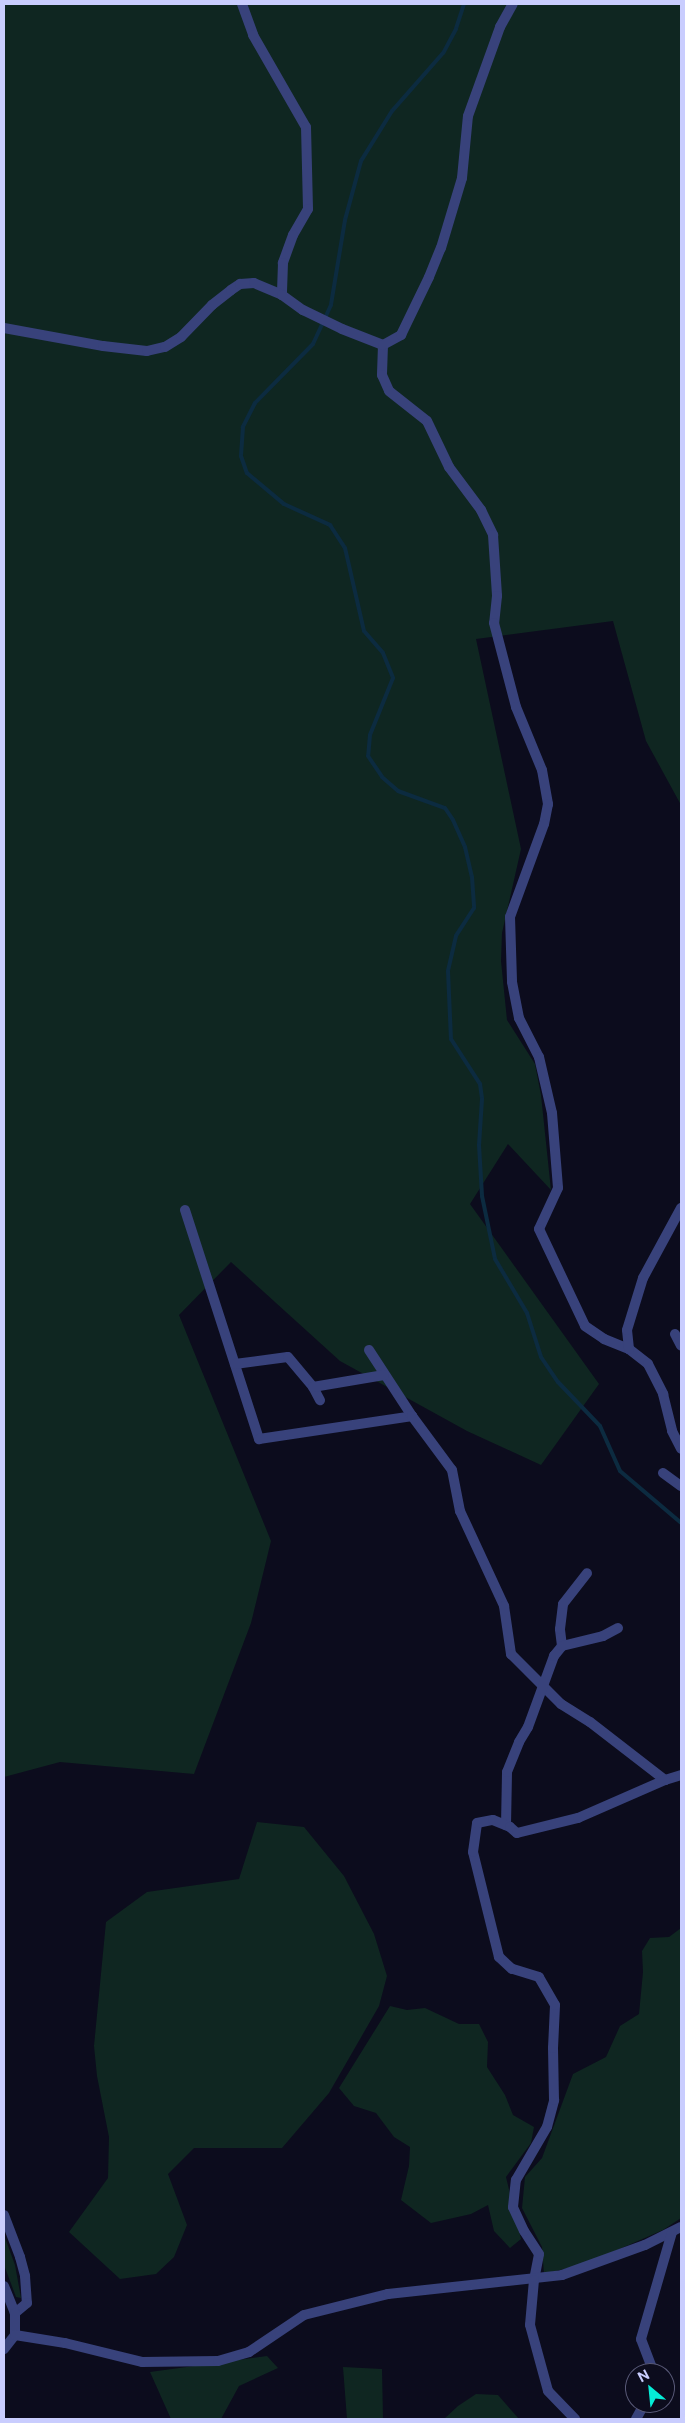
<!DOCTYPE html>
<style>
body{margin:0}
#map{position:relative;width:685px;height:2423px;overflow:hidden;background:#0c0c1d;font-family:"Public Sans",sans-serif}
div>[style]{position:absolute}
.green>*{inset:0;background:#0f2621}
.stream>*{height:4px;margin:-2px;padding:0 2px;transform-origin:2px;border-radius:2px;background:#0c2b40}
.minor>*{height:10px;margin:-5px;padding:0 5px;transform-origin:5px;border-radius:5px;background:#38427b}
.tertiary>*{height:10px;margin:-5px;padding:0 5px;transform-origin:5px;border-radius:5px;background:#38427b}
span{translate:-50% -50%;white-space:nowrap;text-align:center;line-height:1.15;-webkit-text-stroke:4.5px #0c0c1d;paint-order:stroke}
.frame{position:absolute;inset:0;border:5px solid #c9cdfe;pointer-events:none}
.north{position:absolute;left:625px;top:2363px;width:50px;height:50px;box-sizing:border-box;background:#0c0c1d;border:1px solid #585977;border-radius:50%;rotate:332deg;font-size:14px;font-weight:700;line-height:20px;text-align:center;color:#c9cdfe}
.north::after{content:'';display:block;margin:auto;width:18px;height:22px;background:#05edd7;clip-path:polygon(50% 0,100% 100%,50% 72%,0 100%)}
</style>
<div id="map">
<div class="green">
<div style="clip-path:polygon(4px 4px,681px 4px,681px 805px,646px 741px,613px 621px,476px 639px,521px 849px,502px 933px,501px 961px,507px 1020px,535px 1064px,541px 1095px,551px 1190px,508px 1144px,470px 1204px,599px 1384px,541px 1465px,467px 1431px,340px 1361px,231px 1262px,179px 1315px,271px 1541px,251px 1623px,194px 1774px,60px 1762px,4px 1777px)"></div>
<div style="clip-path:polygon(257px 1822px,304px 1827px,344px 1876px,374px 1934px,387px 1976px,379px 2006px,329px 2093px,282px 2148px,194px 2148px,168px 2174px,187px 2225px,174px 2257px,156px 2274px,120px 2279px,69px 2232px,108px 2178px,109px 2137px,97px 2076px,94px 2046px,106px 1922px,147px 1892px,239px 1879px)"></div>
<div style="clip-path:polygon(681px 1928px,681px 2218px,663px 2230px,615px 2251px,580px 2265px,544px 2274px,542px 2247px,522px 2208px,525px 2177px,542px 2158px,573px 2074px,606px 2057px,620px 2026px,639px 2014px,643px 1972px,642px 1951px,650px 1938px,669px 1937px)"></div>
<div style="clip-path:polygon(390px 2006px,407px 2010px,425px 2008px,459px 2024px,479px 2024px,488px 2042px,487px 2067px,505px 2095px,513px 2115px,534px 2127px,531px 2143px,506px 2177px,521px 2239px,510px 2248px,494px 2231px,488px 2205px,471px 2214px,431px 2223px,401px 2200px,409px 2166px,410px 2147px,394px 2137px,376px 2113px,354px 2106px,339px 2088px)"></div>
<div style="clip-path:polygon(4px 2235px,15px 2265px,21px 2298px,16px 2297px,4px 2265px)"></div>
<div style="clip-path:polygon(267px 2356px,278px 2368px,239px 2386px,221px 2419px,171px 2419px,150px 2372px)"></div>
<div style="clip-path:polygon(343px 2367px,382px 2369px,383px 2419px,347px 2419px)"></div>
<div style="clip-path:polygon(476px 2394px,498px 2395px,519px 2419px,444px 2419px,458px 2406px)"></div>
</div>
<div class="stream">
<div style="left:464px;top:4px;width:26px;rotate:108deg"></div>
<div style="left:456px;top:29px;width:27px;rotate:118deg"></div>
<div style="left:443px;top:53px;width:77px;rotate:131.3deg"></div>
<div style="left:392px;top:111px;width:59px;rotate:121.8deg"></div>
<div style="left:361px;top:161px;width:61px;rotate:105.2deg"></div>
<div style="left:345px;top:220px;width:86px;rotate:99.4deg"></div>
<div style="left:331px;top:305px;width:43px;rotate:114.8deg"></div>
<div style="left:313px;top:344px;width:83px;rotate:134.5deg"></div>
<div style="left:255px;top:403px;width:27px;rotate:117deg"></div>
<div style="left:243px;top:427px;width:29px;rotate:94deg"></div>
<div style="left:241px;top:456px;width:18px;rotate:71deg"></div>
<div style="left:247px;top:473px;width:48px;rotate:40deg"></div>
<div style="left:284px;top:504px;width:51px;rotate:24.5deg"></div>
<div style="left:330px;top:525px;width:27px;rotate:57deg"></div>
<div style="left:345px;top:548px;width:85px;rotate:77.1deg"></div>
<div style="left:364px;top:631px;width:29px;rotate:49deg"></div>
<div style="left:383px;top:653px;width:27px;rotate:68deg"></div>
<div style="left:393px;top:678px;width:61px;rotate:112deg"></div>
<div style="left:370px;top:735px;width:21px;rotate:95deg"></div>
<div style="left:368px;top:756px;width:25px;rotate:56deg"></div>
<div style="left:382px;top:777px;width:21px;rotate:41deg"></div>
<div style="left:398px;top:791px;width:50px;rotate:19.9deg"></div>
<div style="left:445px;top:808px;width:14px;rotate:56deg"></div>
<div style="left:453px;top:820px;width:30px;rotate:66deg"></div>
<div style="left:465px;top:847px;width:31px;rotate:77deg"></div>
<div style="left:472px;top:877px;width:31px;rotate:86deg"></div>
<div style="left:474px;top:908px;width:33px;rotate:123deg"></div>
<div style="left:456px;top:936px;width:36px;rotate:103deg"></div>
<div style="left:448px;top:971px;width:68px;rotate:87.5deg"></div>
<div style="left:451px;top:1039px;width:54px;rotate:57.2deg"></div>
<div style="left:480px;top:1084px;width:15px;rotate:82deg"></div>
<div style="left:482px;top:1099px;width:46px;rotate:93.7deg"></div>
<div style="left:479px;top:1145px;width:51px;rotate:86.6deg"></div>
<div style="left:482px;top:1196px;width:64px;rotate:78.3deg"></div>
<div style="left:495px;top:1259px;width:63px;rotate:59.3deg"></div>
<div style="left:527px;top:1313px;width:46px;rotate:72.3deg"></div>
<div style="left:541px;top:1357px;width:30px;rotate:56deg"></div>
<div style="left:558px;top:1382px;width:61px;rotate:46.3deg"></div>
<div style="left:600px;top:1426px;width:49px;rotate:66deg"></div>
<div style="left:620px;top:1471px;width:80px;rotate:40.4deg"></div>
</div>
<div class="minor">
<div style="left:242px;top:4px;width:33px;rotate:70deg"></div>
<div style="left:253px;top:35px;width:106px;rotate:60.1deg"></div>
<div style="left:306px;top:127px;width:82px;rotate:88.6deg"></div>
<div style="left:308px;top:209px;width:30px;rotate:120deg"></div>
<div style="left:293px;top:235px;width:30px;rotate:110deg"></div>
<div style="left:283px;top:263px;width:32px;rotate:92deg"></div>
<div style="left:383px;top:345px;width:30px;rotate:92deg"></div>
<div style="left:382px;top:375px;width:17px;rotate:66deg"></div>
<div style="left:389px;top:391px;width:48px;rotate:38.3deg"></div>
<div style="left:427px;top:421px;width:51px;rotate:64.4deg"></div>
<div style="left:449px;top:467px;width:54px;rotate:53.3deg"></div>
<div style="left:481px;top:510px;width:28px;rotate:64deg"></div>
<div style="left:493px;top:535px;width:61px;rotate:86.2deg"></div>
<div style="left:497px;top:596px;width:27px;rotate:96deg"></div>
<div style="left:494px;top:623px;width:87px;rotate:75.3deg"></div>
<div style="left:516px;top:707px;width:68px;rotate:67.6deg"></div>
<div style="left:542px;top:770px;width:35px;rotate:80deg"></div>
<div style="left:548px;top:804px;width:20px;rotate:101deg"></div>
<div style="left:544px;top:824px;width:99px;rotate:110.1deg"></div>
<div style="left:510px;top:917px;width:65px;rotate:88.2deg"></div>
<div style="left:512px;top:982px;width:37px;rotate:79deg"></div>
<div style="left:519px;top:1018px;width:44px;rotate:62.9deg"></div>
<div style="left:539px;top:1057px;width:57px;rotate:76.9deg"></div>
<div style="left:552px;top:1113px;width:75px;rotate:85.4deg"></div>
<div style="left:558px;top:1188px;width:45px;rotate:114.9deg"></div>
<div style="left:539px;top:1229px;width:107px;rotate:64.6deg"></div>
<div style="left:585px;top:1326px;width:23px;rotate:34deg"></div>
<div style="left:604px;top:1339px;width:27px;rotate:22deg"></div>
<div style="left:629px;top:1349px;width:24px;rotate:38deg"></div>
<div style="left:648px;top:1364px;width:34px;rotate:63deg"></div>
<div style="left:663px;top:1394px;width:38px;rotate:76deg"></div>
<div style="left:672px;top:1431px;width:20px;rotate:63deg"></div>
<div style="left:185px;top:1210px;width:241px;rotate:72.1deg"></div>
<div style="left:259px;top:1439px;width:155px;rotate:-8.5deg"></div>
<div style="left:675px;top:1334px;width:13px;rotate:63deg"></div>
<div style="left:629px;top:1349px;width:19px;rotate:-96deg"></div>
<div style="left:627px;top:1330px;width:54px;rotate:-72.9deg"></div>
<div style="left:643px;top:1278px;width:80px;rotate:-61.5deg"></div>
<div style="left:369px;top:1350px;width:79px;rotate:56.9deg"></div>
<div style="left:412px;top:1416px;width:67px;rotate:53.5deg"></div>
<div style="left:452px;top:1470px;width:42px;rotate:79deg"></div>
<div style="left:460px;top:1511px;width:105px;rotate:65.1deg"></div>
<div style="left:504px;top:1606px;width:49px;rotate:81.7deg"></div>
<div style="left:511px;top:1654px;width:71px;rotate:45deg"></div>
<div style="left:561px;top:1704px;width:34px;rotate:32deg"></div>
<div style="left:590px;top:1722px;width:95px;rotate:37.7deg"></div>
<div style="left:665px;top:1780px;width:17px;rotate:-17deg"></div>
<div style="left:235px;top:1364px;width:53px;rotate:-7.5deg"></div>
<div style="left:288px;top:1357px;width:39px;rotate:50deg"></div>
<div style="left:313px;top:1387px;width:15px;rotate:62deg"></div>
<div style="left:313px;top:1387px;width:72px;rotate:-9.6deg"></div>
<div style="left:663px;top:1473px;width:22px;rotate:36deg"></div>
<div style="left:562px;top:1646px;width:17px;rotate:-97deg"></div>
<div style="left:560px;top:1629px;width:25px;rotate:-83deg"></div>
<div style="left:563px;top:1604px;width:39px;rotate:-52deg"></div>
<div style="left:506px;top:1825px;width:53px;rotate:-88.9deg"></div>
<div style="left:507px;top:1772px;width:32px;rotate:-68deg"></div>
<div style="left:519px;top:1742px;width:17px;rotate:-59deg"></div>
<div style="left:528px;top:1727px;width:76px;rotate:-69.9deg"></div>
<div style="left:554px;top:1656px;width:13px;rotate:-51deg"></div>
<div style="left:562px;top:1646px;width:42px;rotate:-13.7deg"></div>
<div style="left:603px;top:1636px;width:17px;rotate:-28deg"></div>
<div style="left:4px;top:2215px;width:45px;rotate:69.1deg"></div>
<div style="left:20px;top:2257px;width:20px;rotate:75deg"></div>
<div style="left:25px;top:2276px;width:27px;rotate:86deg"></div>
<div style="left:27px;top:2303px;width:16px;rotate:140deg"></div>
<div style="left:534px;top:2280px;width:26px;rotate:-79deg"></div>
<div style="left:539px;top:2254px;width:27px;rotate:-123deg"></div>
<div style="left:524px;top:2231px;width:26px;rotate:-115deg"></div>
<div style="left:513px;top:2207px;width:27px;rotate:-84deg"></div>
<div style="left:516px;top:2180px;width:61px;rotate:-59.7deg"></div>
<div style="left:547px;top:2127px;width:28px;rotate:-75deg"></div>
<div style="left:554px;top:2100px;width:52px;rotate:-91.1deg"></div>
<div style="left:553px;top:2048px;width:43px;rotate:-87.3deg"></div>
<div style="left:555px;top:2005px;width:32px;rotate:-120deg"></div>
<div style="left:539px;top:1977px;width:28px;rotate:-163deg"></div>
<div style="left:512px;top:1969px;width:18px;rotate:-137deg"></div>
<div style="left:499px;top:1957px;width:108px;rotate:-103.9deg"></div>
<div style="left:473px;top:1852px;width:29px;rotate:-82deg"></div>
<div style="left:477px;top:1823px;width:16px;rotate:-11deg"></div>
<div style="left:493px;top:1820px;width:18px;rotate:22deg"></div>
<div style="left:510px;top:1827px;width:9px;rotate:41deg"></div>
<div style="left:517px;top:1833px;width:63px;rotate:-13.8deg"></div>
<div style="left:578px;top:1818px;width:95px;rotate:-23.6deg"></div>
<div style="left:4px;top:2286px;width:29px;rotate:68deg"></div>
<div style="left:15px;top:2313px;width:22px;rotate:90deg"></div>
<div style="left:15px;top:2335px;width:18px;rotate:128deg"></div>
<div style="left:15px;top:2335px;width:51px;rotate:9.1deg"></div>
<div style="left:65px;top:2343px;width:79px;rotate:13.9deg"></div>
<div style="left:142px;top:2362px;width:76px;rotate:-0.8deg"></div>
<div style="left:218px;top:2361px;width:32px;rotate:-16deg"></div>
<div style="left:249px;top:2352px;width:66px;rotate:-33.9deg"></div>
<div style="left:304px;top:2315px;width:87px;rotate:-14deg"></div>
<div style="left:388px;top:2294px;width:175px;rotate:-6.2deg"></div>
<div style="left:562px;top:2275px;width:88px;rotate:-19.9deg"></div>
<div style="left:645px;top:2245px;width:40px;rotate:-26.6deg"></div>
<div style="left:654px;top:2373px;width:36px;rotate:-111deg"></div>
<div style="left:641px;top:2339px;width:111px;rotate:-73.8deg"></div>
<div style="left:636px;top:2419px;width:18px;rotate:-61deg"></div>
</div>
<div class="tertiary">
<div style="left:4px;top:328px;width:101px;rotate:10.3deg"></div>
<div style="left:103px;top:346px;width:44px;rotate:6.5deg"></div>
<div style="left:147px;top:351px;width:18px;rotate:-13deg"></div>
<div style="left:165px;top:347px;width:19px;rotate:-32deg"></div>
<div style="left:181px;top:337px;width:45px;rotate:-45.9deg"></div>
<div style="left:212px;top:305px;width:24px;rotate:-38deg"></div>
<div style="left:231px;top:290px;width:11px;rotate:-34deg"></div>
<div style="left:240px;top:284px;width:14px;rotate:-4deg"></div>
<div style="left:254px;top:283px;width:30px;rotate:23deg"></div>
<div style="left:282px;top:295px;width:26px;rotate:36deg"></div>
<div style="left:303px;top:310px;width:43px;rotate:26deg"></div>
<div style="left:342px;top:329px;width:44px;rotate:21.3deg"></div>
<div style="left:383px;top:345px;width:21px;rotate:-29deg"></div>
<div style="left:401px;top:335px;width:64px;rotate:-64.2deg"></div>
<div style="left:429px;top:277px;width:31px;rotate:-68deg"></div>
<div style="left:441px;top:248px;width:73px;rotate:-73.3deg"></div>
<div style="left:462px;top:178px;width:62px;rotate:-84.5deg"></div>
<div style="left:468px;top:116px;width:95px;rotate:-70.2deg"></div>
<div style="left:500px;top:27px;width:26px;rotate:-61deg"></div>
<div style="left:534px;top:2280px;width:45px;rotate:95.1deg"></div>
<div style="left:530px;top:2325px;width:68px;rotate:74.7deg"></div>
<div style="left:548px;top:2391px;width:39px;rotate:46deg"></div>
</div>
<div class="frame"></div>
<div class="north">N</div>
</div>
